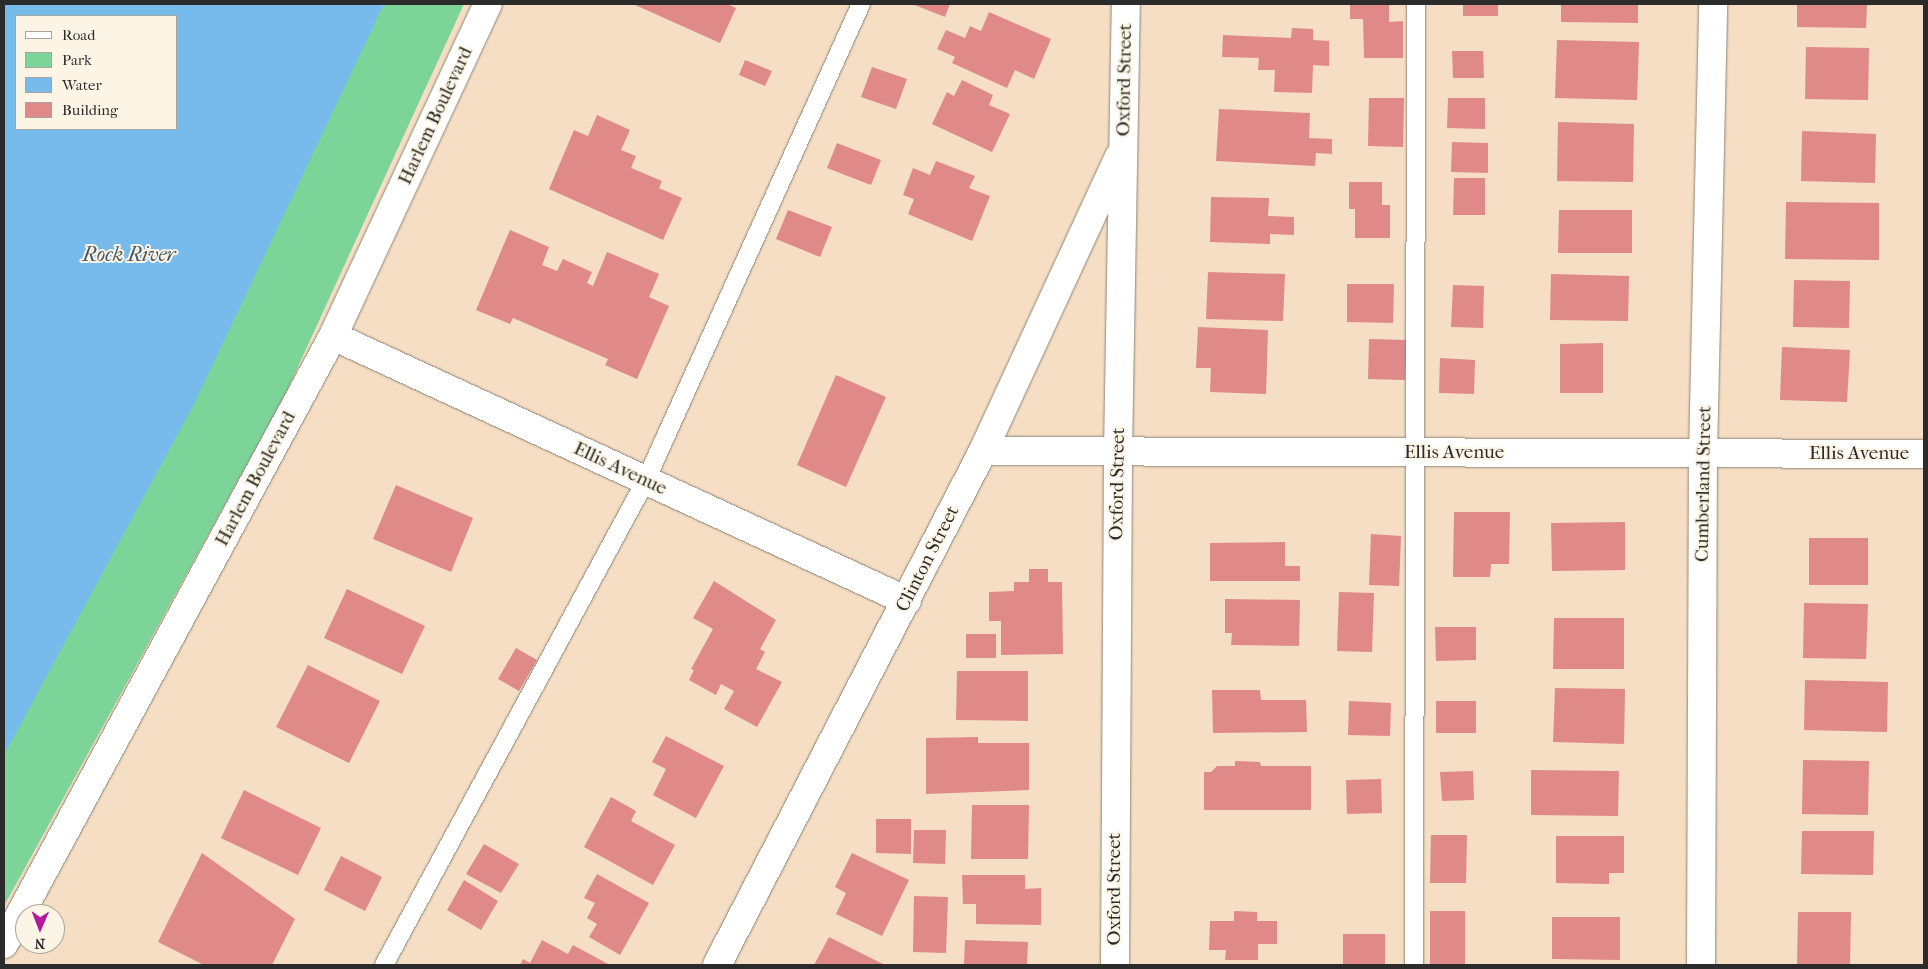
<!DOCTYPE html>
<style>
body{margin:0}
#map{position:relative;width:1928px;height:969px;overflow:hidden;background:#f5dec3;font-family:"IM FELL French Canon",serif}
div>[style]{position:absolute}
.green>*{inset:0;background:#7dd498}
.water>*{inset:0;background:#77bbed}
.building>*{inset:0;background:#e08989}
.roads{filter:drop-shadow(0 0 1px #908477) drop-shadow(0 0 1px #908477)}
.service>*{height:18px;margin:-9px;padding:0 9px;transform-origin:9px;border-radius:9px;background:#fff}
.minor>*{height:28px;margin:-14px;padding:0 14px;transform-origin:14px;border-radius:14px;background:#fff}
.tertiary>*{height:28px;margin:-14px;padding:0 14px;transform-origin:14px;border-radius:14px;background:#fff}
span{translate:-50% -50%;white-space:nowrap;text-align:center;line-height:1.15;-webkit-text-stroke:4px #fcf5e5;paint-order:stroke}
.street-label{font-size:19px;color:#2b2b2b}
.water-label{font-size:20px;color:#425665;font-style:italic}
.frame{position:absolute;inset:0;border:5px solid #2b2b2b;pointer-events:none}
.legend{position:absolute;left:15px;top:15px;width:162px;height:115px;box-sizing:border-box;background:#fcf5e5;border:1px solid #a8a49b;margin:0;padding:6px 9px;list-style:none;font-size:15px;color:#2b2b2b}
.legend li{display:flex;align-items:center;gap:10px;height:25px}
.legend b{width:25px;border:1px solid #a8a49b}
.north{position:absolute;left:15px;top:904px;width:50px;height:50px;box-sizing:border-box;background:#fcf5e5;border:1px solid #a8a49b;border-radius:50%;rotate:181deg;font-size:14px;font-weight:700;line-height:20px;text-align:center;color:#2b2b2b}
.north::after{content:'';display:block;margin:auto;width:18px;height:22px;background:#b5179e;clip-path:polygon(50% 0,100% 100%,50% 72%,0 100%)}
</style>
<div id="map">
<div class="green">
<div style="clip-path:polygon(384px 4px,464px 4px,285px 395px,4px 906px,4px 754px)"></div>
</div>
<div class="water">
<div style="clip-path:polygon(evenodd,4px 4px,384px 4px,194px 404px,4px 755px,4px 4px,16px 16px,176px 16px,176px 129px,16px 129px,16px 16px)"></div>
</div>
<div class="building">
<div style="clip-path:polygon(633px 4px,727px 4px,736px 8px,720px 43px)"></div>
<div style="clip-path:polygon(912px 4px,950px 4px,945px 17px)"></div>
<div style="clip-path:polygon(1350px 4px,1389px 4px,1389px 22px,1403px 21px,1403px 58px,1364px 58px,1363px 19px,1350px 19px)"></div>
<div style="clip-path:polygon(1463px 4px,1498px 4px,1498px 16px,1463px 16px)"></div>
<div style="clip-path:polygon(1561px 4px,1638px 4px,1638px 23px,1561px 22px)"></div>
<div style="clip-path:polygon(1797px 4px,1867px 4px,1866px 28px,1797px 27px)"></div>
<div style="clip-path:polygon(989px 12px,1051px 39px,1034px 79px,1015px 70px,1007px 88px,952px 63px,955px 57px,937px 49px,946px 30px,965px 38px,970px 26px,981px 31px)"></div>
<div style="clip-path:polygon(1292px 28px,1313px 29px,1313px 40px,1329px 41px,1329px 66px,1313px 65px,1312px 93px,1274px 92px,1275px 70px,1258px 70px,1259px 58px,1222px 57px,1223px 35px,1291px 38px)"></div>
<div style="clip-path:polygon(1557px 40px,1639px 42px,1637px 100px,1555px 98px)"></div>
<div style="clip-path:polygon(1806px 47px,1869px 48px,1868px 100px,1805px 99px)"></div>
<div style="clip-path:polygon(1452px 51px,1483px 51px,1484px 78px,1453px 78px)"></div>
<div style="clip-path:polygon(745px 60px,772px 71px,765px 86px,739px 75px)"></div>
<div style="clip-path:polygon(872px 67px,907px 79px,896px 109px,861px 97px)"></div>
<div style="clip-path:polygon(962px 80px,993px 95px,989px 105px,1010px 114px,992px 152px,932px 124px,947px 92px,954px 96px)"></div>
<div style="clip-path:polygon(1369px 98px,1404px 98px,1403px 147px,1368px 146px)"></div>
<div style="clip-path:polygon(1448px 98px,1485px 98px,1485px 129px,1447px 128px)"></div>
<div style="clip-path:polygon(1219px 109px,1310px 113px,1309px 138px,1332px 139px,1332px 154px,1316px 153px,1315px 166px,1216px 161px)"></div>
<div style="clip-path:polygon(597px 115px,630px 130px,621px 150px,636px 156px,631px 168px,662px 181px,659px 188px,682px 198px,663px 240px,549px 189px,574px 130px,588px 136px)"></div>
<div style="clip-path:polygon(1558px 122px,1634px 124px,1633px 182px,1557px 181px)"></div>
<div style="clip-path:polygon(1802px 131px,1876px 134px,1875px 183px,1801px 181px)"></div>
<div style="clip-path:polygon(1452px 142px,1488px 143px,1488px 173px,1451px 172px)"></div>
<div style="clip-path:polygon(837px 143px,881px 160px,871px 185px,827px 168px)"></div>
<div style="clip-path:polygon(936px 161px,975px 176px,969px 188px,990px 196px,972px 241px,908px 214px,914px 199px,903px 195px,913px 168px,930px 175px)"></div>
<div style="clip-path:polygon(1454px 178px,1485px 178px,1485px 215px,1453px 215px)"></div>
<div style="clip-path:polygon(1349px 182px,1382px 182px,1382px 205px,1390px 205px,1390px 238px,1355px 238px,1355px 209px,1349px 209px)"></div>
<div style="clip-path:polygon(1211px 197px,1269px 198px,1268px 216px,1294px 217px,1294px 235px,1270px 234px,1270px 244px,1210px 242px)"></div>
<div style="clip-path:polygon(1786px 202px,1879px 203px,1879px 260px,1785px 259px)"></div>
<div style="clip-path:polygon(788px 210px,832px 227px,820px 257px,776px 239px)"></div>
<div style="clip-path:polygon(1559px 210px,1632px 210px,1632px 253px,1558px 253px)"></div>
<div style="clip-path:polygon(510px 230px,549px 247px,542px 265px,557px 271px,563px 259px,592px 272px,587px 283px,593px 286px,607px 252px,659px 274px,649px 297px,669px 306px,637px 379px,605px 365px,608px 359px,513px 318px,510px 324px,476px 310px)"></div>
<div style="clip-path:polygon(1208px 272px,1285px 274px,1283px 321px,1206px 319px)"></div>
<div style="clip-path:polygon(1551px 274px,1629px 276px,1628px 321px,1550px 320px)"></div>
<div style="clip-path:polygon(1794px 280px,1850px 281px,1849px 328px,1793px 327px)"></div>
<div style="clip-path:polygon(1347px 284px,1394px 284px,1393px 323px,1347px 322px)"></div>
<div style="clip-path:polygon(1453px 285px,1484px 286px,1483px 328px,1451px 327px)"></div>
<div style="clip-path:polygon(1198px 327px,1268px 330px,1266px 394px,1210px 392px,1211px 368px,1196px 368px)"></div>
<div style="clip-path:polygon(1369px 339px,1407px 340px,1405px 380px,1368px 379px)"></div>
<div style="clip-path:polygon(1603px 343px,1603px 393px,1560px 393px,1560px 344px)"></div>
<div style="clip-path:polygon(1782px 347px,1850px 350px,1847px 402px,1780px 400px)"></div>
<div style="clip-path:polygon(1440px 358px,1475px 360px,1474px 394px,1439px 393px)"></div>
<div style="clip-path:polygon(836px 375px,886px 397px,846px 487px,797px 465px)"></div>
<div style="clip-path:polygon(396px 485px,473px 518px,451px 572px,373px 539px)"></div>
<div style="clip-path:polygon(1454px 512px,1510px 512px,1509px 564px,1491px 564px,1490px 577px,1453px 577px)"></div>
<div style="clip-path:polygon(1625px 522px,1625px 570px,1552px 571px,1551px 523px)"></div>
<div style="clip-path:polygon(1371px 534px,1401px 536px,1399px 586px,1369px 585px)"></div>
<div style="clip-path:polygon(1809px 538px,1868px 538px,1868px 585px,1809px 585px)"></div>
<div style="clip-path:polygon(1285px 542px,1285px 566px,1300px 566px,1300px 581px,1210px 581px,1210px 543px)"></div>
<div style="clip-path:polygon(1029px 569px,1048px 569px,1048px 582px,1062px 582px,1063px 654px,1001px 655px,1001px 621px,989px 621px,989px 592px,1014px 591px,1014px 582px,1029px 582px)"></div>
<div style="clip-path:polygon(714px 581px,776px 620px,760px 649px,765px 652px,756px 669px,782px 682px,757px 727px,724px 709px,734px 691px,721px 684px,716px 695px,689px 680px,694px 670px,691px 669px,713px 629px,693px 618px)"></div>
<div style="clip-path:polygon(347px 589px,425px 626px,402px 674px,324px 638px)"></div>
<div style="clip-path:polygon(1339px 592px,1374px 593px,1372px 652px,1337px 651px)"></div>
<div style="clip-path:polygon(1225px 599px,1300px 600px,1299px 646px,1231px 645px,1232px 633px,1225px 633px)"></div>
<div style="clip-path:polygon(1804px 603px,1868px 604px,1866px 659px,1803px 658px)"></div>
<div style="clip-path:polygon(1554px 618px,1624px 618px,1624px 669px,1553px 669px)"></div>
<div style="clip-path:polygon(1435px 627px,1476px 627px,1476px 660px,1436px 661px)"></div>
<div style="clip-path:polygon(966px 634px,996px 634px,996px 658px,966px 658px)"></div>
<div style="clip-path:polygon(516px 648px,537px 660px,519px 691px,498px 679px)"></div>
<div style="clip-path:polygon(308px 665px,380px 701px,349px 763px,276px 727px)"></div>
<div style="clip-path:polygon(957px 671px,1028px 671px,1028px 721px,956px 720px)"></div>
<div style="clip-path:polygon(1805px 680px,1888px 682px,1887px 732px,1804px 730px)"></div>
<div style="clip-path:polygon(1555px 688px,1625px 689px,1624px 744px,1553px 742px)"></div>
<div style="clip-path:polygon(1212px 690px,1260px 690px,1261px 700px,1306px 700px,1307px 732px,1213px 733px)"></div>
<div style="clip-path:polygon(1349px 701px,1391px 703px,1390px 736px,1348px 735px)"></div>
<div style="clip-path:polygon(1436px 701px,1476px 701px,1476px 733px,1436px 733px)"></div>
<div style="clip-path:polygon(666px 736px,724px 766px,696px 818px,653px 795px,666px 769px,652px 762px)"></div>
<div style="clip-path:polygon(978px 737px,978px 743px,1029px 743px,1029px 790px,926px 794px,926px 738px)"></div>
<div style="clip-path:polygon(1803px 760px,1869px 761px,1868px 815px,1802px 814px)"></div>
<div style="clip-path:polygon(1235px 761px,1260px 762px,1261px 766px,1311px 766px,1311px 810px,1204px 810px,1204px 772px,1211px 772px,1217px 766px,1235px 766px)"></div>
<div style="clip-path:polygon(1531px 770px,1619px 771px,1618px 816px,1531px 815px)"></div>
<div style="clip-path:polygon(1473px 771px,1474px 800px,1442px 801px,1440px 772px)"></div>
<div style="clip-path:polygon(1381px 779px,1382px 813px,1347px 814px,1346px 780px)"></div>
<div style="clip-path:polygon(244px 790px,321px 828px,298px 875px,221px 838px)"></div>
<div style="clip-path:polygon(611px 797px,636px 811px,631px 821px,675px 845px,653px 885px,584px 847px)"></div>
<div style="clip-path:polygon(972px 805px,1029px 805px,1028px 859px,971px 859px)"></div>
<div style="clip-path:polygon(876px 819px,911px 819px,911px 854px,876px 853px)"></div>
<div style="clip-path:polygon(914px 830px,946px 830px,945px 864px,913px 863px)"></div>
<div style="clip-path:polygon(1802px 831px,1874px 831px,1873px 875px,1801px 874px)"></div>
<div style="clip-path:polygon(1431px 835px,1467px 835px,1466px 883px,1430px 883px)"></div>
<div style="clip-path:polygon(1556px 836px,1624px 836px,1624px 873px,1609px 873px,1609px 884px,1556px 883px)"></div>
<div style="clip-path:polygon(484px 844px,519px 864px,501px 893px,466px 874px)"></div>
<div style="clip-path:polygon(202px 853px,295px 919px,272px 965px,204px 965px,158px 942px)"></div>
<div style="clip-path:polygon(852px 853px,909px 880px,882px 936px,836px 914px,846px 893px,835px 887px)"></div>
<div style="clip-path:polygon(341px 856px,382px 877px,365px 911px,324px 890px)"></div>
<div style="clip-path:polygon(597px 874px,649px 903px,620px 955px,589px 937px,597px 924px,587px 918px,595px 903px,584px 898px)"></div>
<div style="clip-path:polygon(962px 875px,1025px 875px,1025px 889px,1041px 888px,1041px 925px,976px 924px,976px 904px,963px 904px)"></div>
<div style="clip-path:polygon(464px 880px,498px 901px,481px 930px,447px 910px)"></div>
<div style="clip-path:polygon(914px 896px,948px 897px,946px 953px,913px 952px)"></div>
<div style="clip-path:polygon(1234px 911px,1257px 912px,1257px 921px,1277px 921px,1277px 944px,1258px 944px,1258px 960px,1225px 960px,1226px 950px,1209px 950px,1210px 921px,1234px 921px)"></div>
<div style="clip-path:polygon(1430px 911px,1465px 911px,1465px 965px,1430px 965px)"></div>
<div style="clip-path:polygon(1798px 912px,1851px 912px,1850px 965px,1797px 965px)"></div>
<div style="clip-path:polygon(1552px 917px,1620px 917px,1620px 960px,1552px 959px)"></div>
<div style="clip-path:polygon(1343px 934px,1385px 934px,1385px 965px,1343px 965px)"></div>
<div style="clip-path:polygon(829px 937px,885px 965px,814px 965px)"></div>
<div style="clip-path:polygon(542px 940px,568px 954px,573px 945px,610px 965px,520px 965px,523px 959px,530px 963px)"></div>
<div style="clip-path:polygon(965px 940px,1028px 942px,1027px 965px,964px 965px)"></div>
</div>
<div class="roads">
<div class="service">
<div style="left:384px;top:965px;width:551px;rotate:-61.62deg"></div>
<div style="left:646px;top:480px;width:522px;rotate:-65.69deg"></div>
<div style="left:1414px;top:965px;width:961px;rotate:-89.88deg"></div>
</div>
<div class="minor">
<div style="left:333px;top:336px;width:632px;rotate:24.78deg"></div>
<div style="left:983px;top:451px;width:941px;rotate:0.18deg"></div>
<div style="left:4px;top:944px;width:691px;rotate:-61.58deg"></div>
<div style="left:333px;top:336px;width:366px;rotate:-65deg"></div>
<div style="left:717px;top:965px;width:579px;rotate:-62.64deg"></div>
<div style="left:983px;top:451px;width:324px;rotate:-65.2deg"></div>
<div style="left:1115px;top:965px;width:513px;rotate:-89.66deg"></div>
<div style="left:1118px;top:452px;width:448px;rotate:-89deg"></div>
</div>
<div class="tertiary">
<div style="left:1701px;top:965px;width:511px;rotate:-89.78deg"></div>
<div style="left:1703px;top:454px;width:450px;rotate:-88.7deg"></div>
</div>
</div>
<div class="street-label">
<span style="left:1125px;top:80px;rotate:-89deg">Oxford Street</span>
<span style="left:436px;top:116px;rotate:-65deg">Harlem Boulevard</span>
<span style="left:1454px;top:453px">Ellis Avenue</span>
<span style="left:1859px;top:454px">Ellis Avenue</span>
<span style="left:620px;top:469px;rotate:25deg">Ellis Avenue</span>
<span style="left:256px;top:479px;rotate:-62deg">Harlem Boulevard</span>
<span style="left:1118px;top:484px;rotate:-89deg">Oxford Street</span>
<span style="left:1704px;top:484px;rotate:-89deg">Cumberland Street</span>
<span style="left:928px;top:559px;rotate:-63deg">Clinton Street</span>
<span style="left:1115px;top:889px;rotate:-90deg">Oxford Street</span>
</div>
<div class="water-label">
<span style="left:129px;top:254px">Rock River</span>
</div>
<div class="frame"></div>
<ul class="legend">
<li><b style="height:6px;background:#fff"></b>Road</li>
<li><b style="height:14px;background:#7dd498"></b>Park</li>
<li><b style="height:14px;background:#77bbed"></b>Water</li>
<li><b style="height:14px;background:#e08989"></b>Building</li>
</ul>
<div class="north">N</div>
</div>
